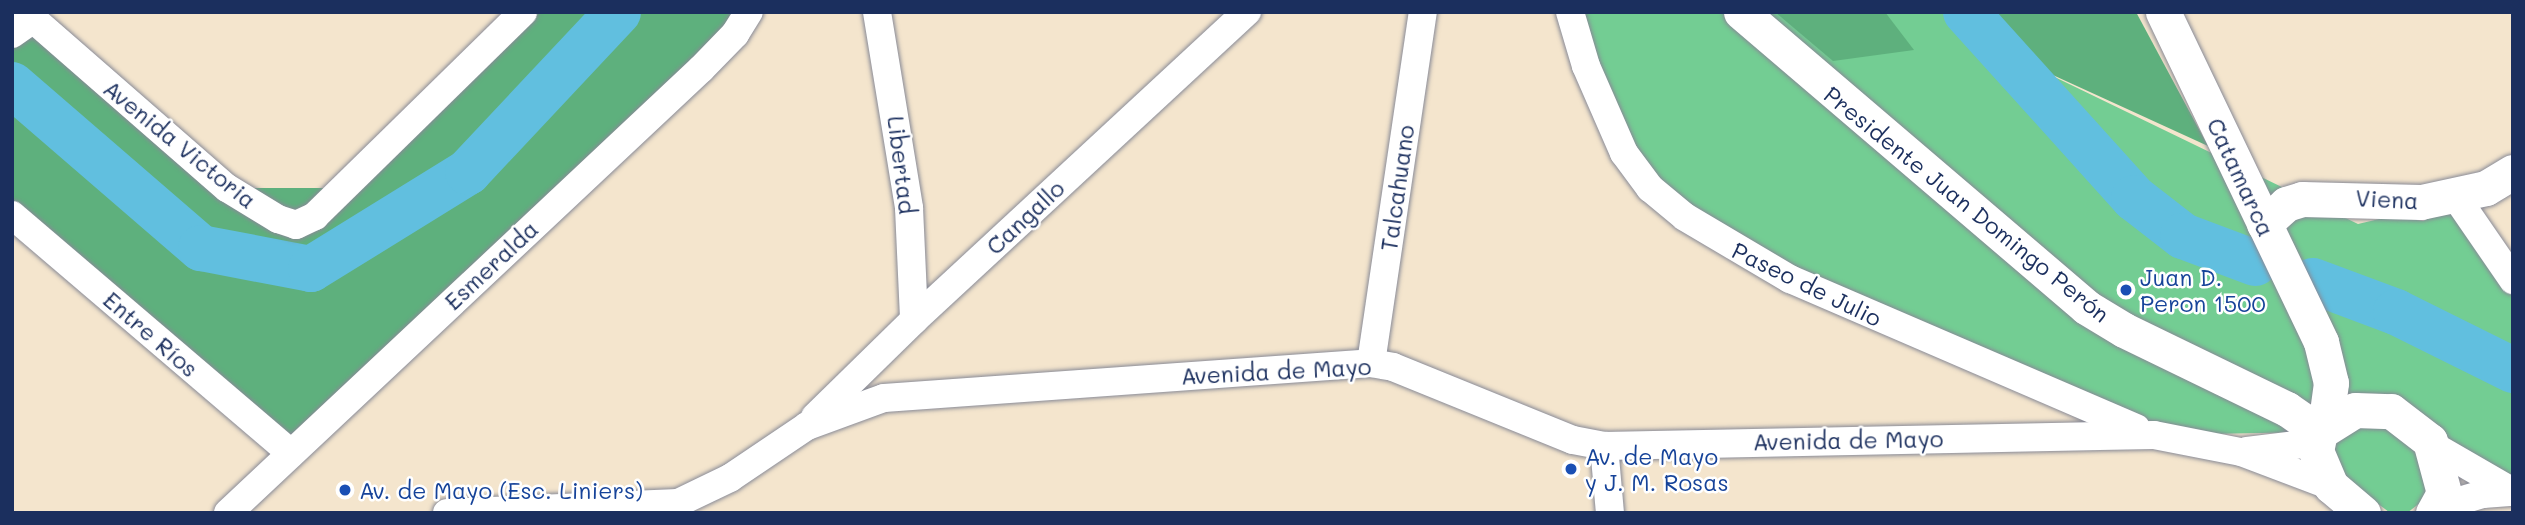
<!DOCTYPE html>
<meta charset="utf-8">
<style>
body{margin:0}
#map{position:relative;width:2525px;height:525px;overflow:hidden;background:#f4e5cd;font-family:Mali,sans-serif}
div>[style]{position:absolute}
.green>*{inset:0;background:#73cd93}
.forest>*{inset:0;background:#5eb07d}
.river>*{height:46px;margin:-23px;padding:0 23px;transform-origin:23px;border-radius:23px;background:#61bfdf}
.roads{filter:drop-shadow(0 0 2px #888a96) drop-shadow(0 0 2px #888a96)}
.minor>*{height:28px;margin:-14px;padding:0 14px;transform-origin:14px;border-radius:14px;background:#fff}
.tertiary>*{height:35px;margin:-17.5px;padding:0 17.5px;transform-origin:17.5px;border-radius:17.5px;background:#fff}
.dots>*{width:19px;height:19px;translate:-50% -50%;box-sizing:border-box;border:4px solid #fff;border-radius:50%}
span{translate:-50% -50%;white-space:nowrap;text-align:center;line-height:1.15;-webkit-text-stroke:5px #fff;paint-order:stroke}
.street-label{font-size:23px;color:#1b2f5e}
.transit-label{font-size:23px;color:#164399}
.left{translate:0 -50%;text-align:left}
.frame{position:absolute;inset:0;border:14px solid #1b2f5e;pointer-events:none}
</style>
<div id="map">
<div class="green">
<div style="clip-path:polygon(1571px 12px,1973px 12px,2007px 54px,2358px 224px,2392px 216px,2423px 221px,2453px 208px,2513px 286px,2513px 481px,2402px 416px,2320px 432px,2154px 435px,1885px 322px,1650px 188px)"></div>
<div style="clip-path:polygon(2377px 419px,2429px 460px,2425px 499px,2407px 513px,2389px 512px,2339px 475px,2328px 437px)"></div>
</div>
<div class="forest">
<div style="clip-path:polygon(12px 12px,227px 188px,344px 188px,523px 12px,749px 12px,291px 453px,12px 215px)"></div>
<div style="clip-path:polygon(1775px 12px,1885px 12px,1914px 50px,1833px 61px)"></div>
<div style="clip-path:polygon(1958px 12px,2136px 12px,2208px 146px,2007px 54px)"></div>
</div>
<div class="river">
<div style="left:1966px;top:12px;width:251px;rotate:47.9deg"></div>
<div style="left:2134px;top:198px;width:62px;rotate:37.8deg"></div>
<div style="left:2183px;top:236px;width:77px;rotate:20.6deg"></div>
<div style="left:12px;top:85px;width:250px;rotate:40.8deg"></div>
<div style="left:201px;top:248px;width:112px;rotate:10.8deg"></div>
<div style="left:311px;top:269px;width:185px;rotate:-31.7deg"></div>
<div style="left:468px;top:172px;width:219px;rotate:-46.8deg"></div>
<div style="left:2313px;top:281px;width:89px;rotate:20.5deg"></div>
<div style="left:2396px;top:312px;width:131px;rotate:26.4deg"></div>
</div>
<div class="roads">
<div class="minor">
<div style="left:25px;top:12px;width:268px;rotate:41.1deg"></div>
<div style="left:227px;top:188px;width:60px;rotate:31.3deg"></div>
<div style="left:278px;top:219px;width:19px;rotate:18deg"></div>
<div style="left:296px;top:225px;width:21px;rotate:-25deg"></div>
<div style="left:315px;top:216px;width:291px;rotate:-44.4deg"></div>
<div style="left:877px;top:12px;width:199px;rotate:80.7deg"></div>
<div style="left:909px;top:208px;width:112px;rotate:87.4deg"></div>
<div style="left:1570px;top:12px;width:56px;rotate:73.5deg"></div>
<div style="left:1586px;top:66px;width:95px;rotate:66.4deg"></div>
<div style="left:1624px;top:153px;width:44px;rotate:53.4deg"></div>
<div style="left:1650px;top:188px;width:45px;rotate:39.6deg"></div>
<div style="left:1685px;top:217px;width:122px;rotate:30.6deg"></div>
<div style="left:1790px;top:279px;width:377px;rotate:23.3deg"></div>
<div style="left:12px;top:34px;width:24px;rotate:-35deg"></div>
<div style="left:2456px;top:197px;width:101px;rotate:55.5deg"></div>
<div style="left:12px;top:215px;width:367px;rotate:40.5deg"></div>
<div style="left:1371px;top:363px;width:355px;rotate:-81.6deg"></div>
<div style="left:815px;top:417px;width:139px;rotate:-44.4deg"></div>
<div style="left:914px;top:320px;width:454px;rotate:-42.8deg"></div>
<div style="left:2432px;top:445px;width:94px;rotate:30.1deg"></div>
<div style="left:1604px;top:446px;width:67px;rotate:84.9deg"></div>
<div style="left:2247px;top:451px;width:56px;rotate:-7.1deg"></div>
<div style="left:2303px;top:444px;width:17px;rotate:-24deg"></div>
<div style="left:2439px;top:507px;width:46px;rotate:-16.5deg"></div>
<div style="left:2483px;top:494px;width:30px;rotate:-4deg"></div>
<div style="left:228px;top:513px;width:649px;rotate:-43.19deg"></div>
<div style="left:701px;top:69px;width:49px;rotate:-45.8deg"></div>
<div style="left:735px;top:34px;width:26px;rotate:-58deg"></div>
<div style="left:447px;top:513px;width:231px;rotate:-2.5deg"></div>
<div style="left:678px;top:503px;width:58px;rotate:-25.7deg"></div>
<div style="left:730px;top:478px;width:93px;rotate:-34deg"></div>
<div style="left:807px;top:426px;width:82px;rotate:-20deg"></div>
<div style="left:884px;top:398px;width:488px;rotate:-4.1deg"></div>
<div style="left:1371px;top:363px;width:22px;rotate:10deg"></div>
<div style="left:1393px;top:367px;width:194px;rotate:22.1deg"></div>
<div style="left:1573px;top:440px;width:32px;rotate:11deg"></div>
<div style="left:1604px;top:446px;width:550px;rotate:-1.15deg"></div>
<div style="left:2154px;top:435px;width:89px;rotate:11.1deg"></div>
<div style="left:2241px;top:452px;width:96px;rotate:20.7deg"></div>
</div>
<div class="tertiary">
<div style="left:1741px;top:12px;width:454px;rotate:40.5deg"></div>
<div style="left:2086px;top:307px;width:44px;rotate:31.2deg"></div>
<div style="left:2124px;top:330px;width:181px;rotate:25.9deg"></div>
<div style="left:2287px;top:409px;width:40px;rotate:34.9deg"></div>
<div style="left:2163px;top:12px;width:366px;rotate:64.4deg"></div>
<div style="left:2321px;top:342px;width:42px;rotate:76.3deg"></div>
<div style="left:2331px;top:383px;width:44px;rotate:97.8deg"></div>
<div style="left:2264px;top:224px;width:30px;rotate:-42deg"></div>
<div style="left:2286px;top:204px;width:17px;rotate:-17deg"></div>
<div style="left:2302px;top:199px;width:119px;rotate:1.4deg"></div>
<div style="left:2421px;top:202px;width:66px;rotate:-12.2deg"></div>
<div style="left:2486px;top:188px;width:31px;rotate:-31deg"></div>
<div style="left:2363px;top:513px;width:42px;rotate:-139.8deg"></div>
<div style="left:2331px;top:486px;width:38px;rotate:-113deg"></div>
<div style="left:2316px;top:451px;width:19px;rotate:-78deg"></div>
<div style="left:2320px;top:432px;width:41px;rotate:-32.2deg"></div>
<div style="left:2355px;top:410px;width:36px;rotate:2deg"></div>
<div style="left:2391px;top:411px;width:49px;rotate:37.6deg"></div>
<div style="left:2430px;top:441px;width:54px;rotate:74.9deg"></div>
<div style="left:2444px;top:493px;width:23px;rotate:119deg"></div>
</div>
</div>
<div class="dots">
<div style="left:2126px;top:290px;background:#1a4fb4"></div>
<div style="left:1571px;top:469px;background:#1a4fb4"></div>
<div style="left:345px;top:490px;background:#1a4fb4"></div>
</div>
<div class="street-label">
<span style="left:180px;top:144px;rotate:39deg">Avenida Victoria</span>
<span style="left:902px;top:165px;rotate:83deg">Libertad</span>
<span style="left:2241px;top:177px;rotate:65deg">Catamarca</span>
<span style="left:1397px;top:188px;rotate:-82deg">Talcahuano</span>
<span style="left:2387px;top:199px;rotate:3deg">Viena</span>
<span style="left:1967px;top:204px;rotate:39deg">Presidente Juan Domingo Perón</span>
<span style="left:1025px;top:217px;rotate:-43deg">Cangallo</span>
<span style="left:491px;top:265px;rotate:-43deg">Esmeralda</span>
<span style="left:1807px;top:284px;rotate:26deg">Paseo de Julio</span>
<span style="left:151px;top:334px;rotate:41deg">Entre Ríos</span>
<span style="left:1276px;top:371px;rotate:-3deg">Avenida de Mayo</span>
<span style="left:1848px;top:440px;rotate:-1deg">Avenida de Mayo</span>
</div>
<div class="transit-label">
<span class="left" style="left:2140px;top:290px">Juan D.<br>Peron 1500</span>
<span class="left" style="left:1585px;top:469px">Av. de Mayo<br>y J. M. Rosas</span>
<span class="left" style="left:359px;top:490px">Av. de Mayo (Esc. Liniers)</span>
</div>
<div class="frame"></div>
</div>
